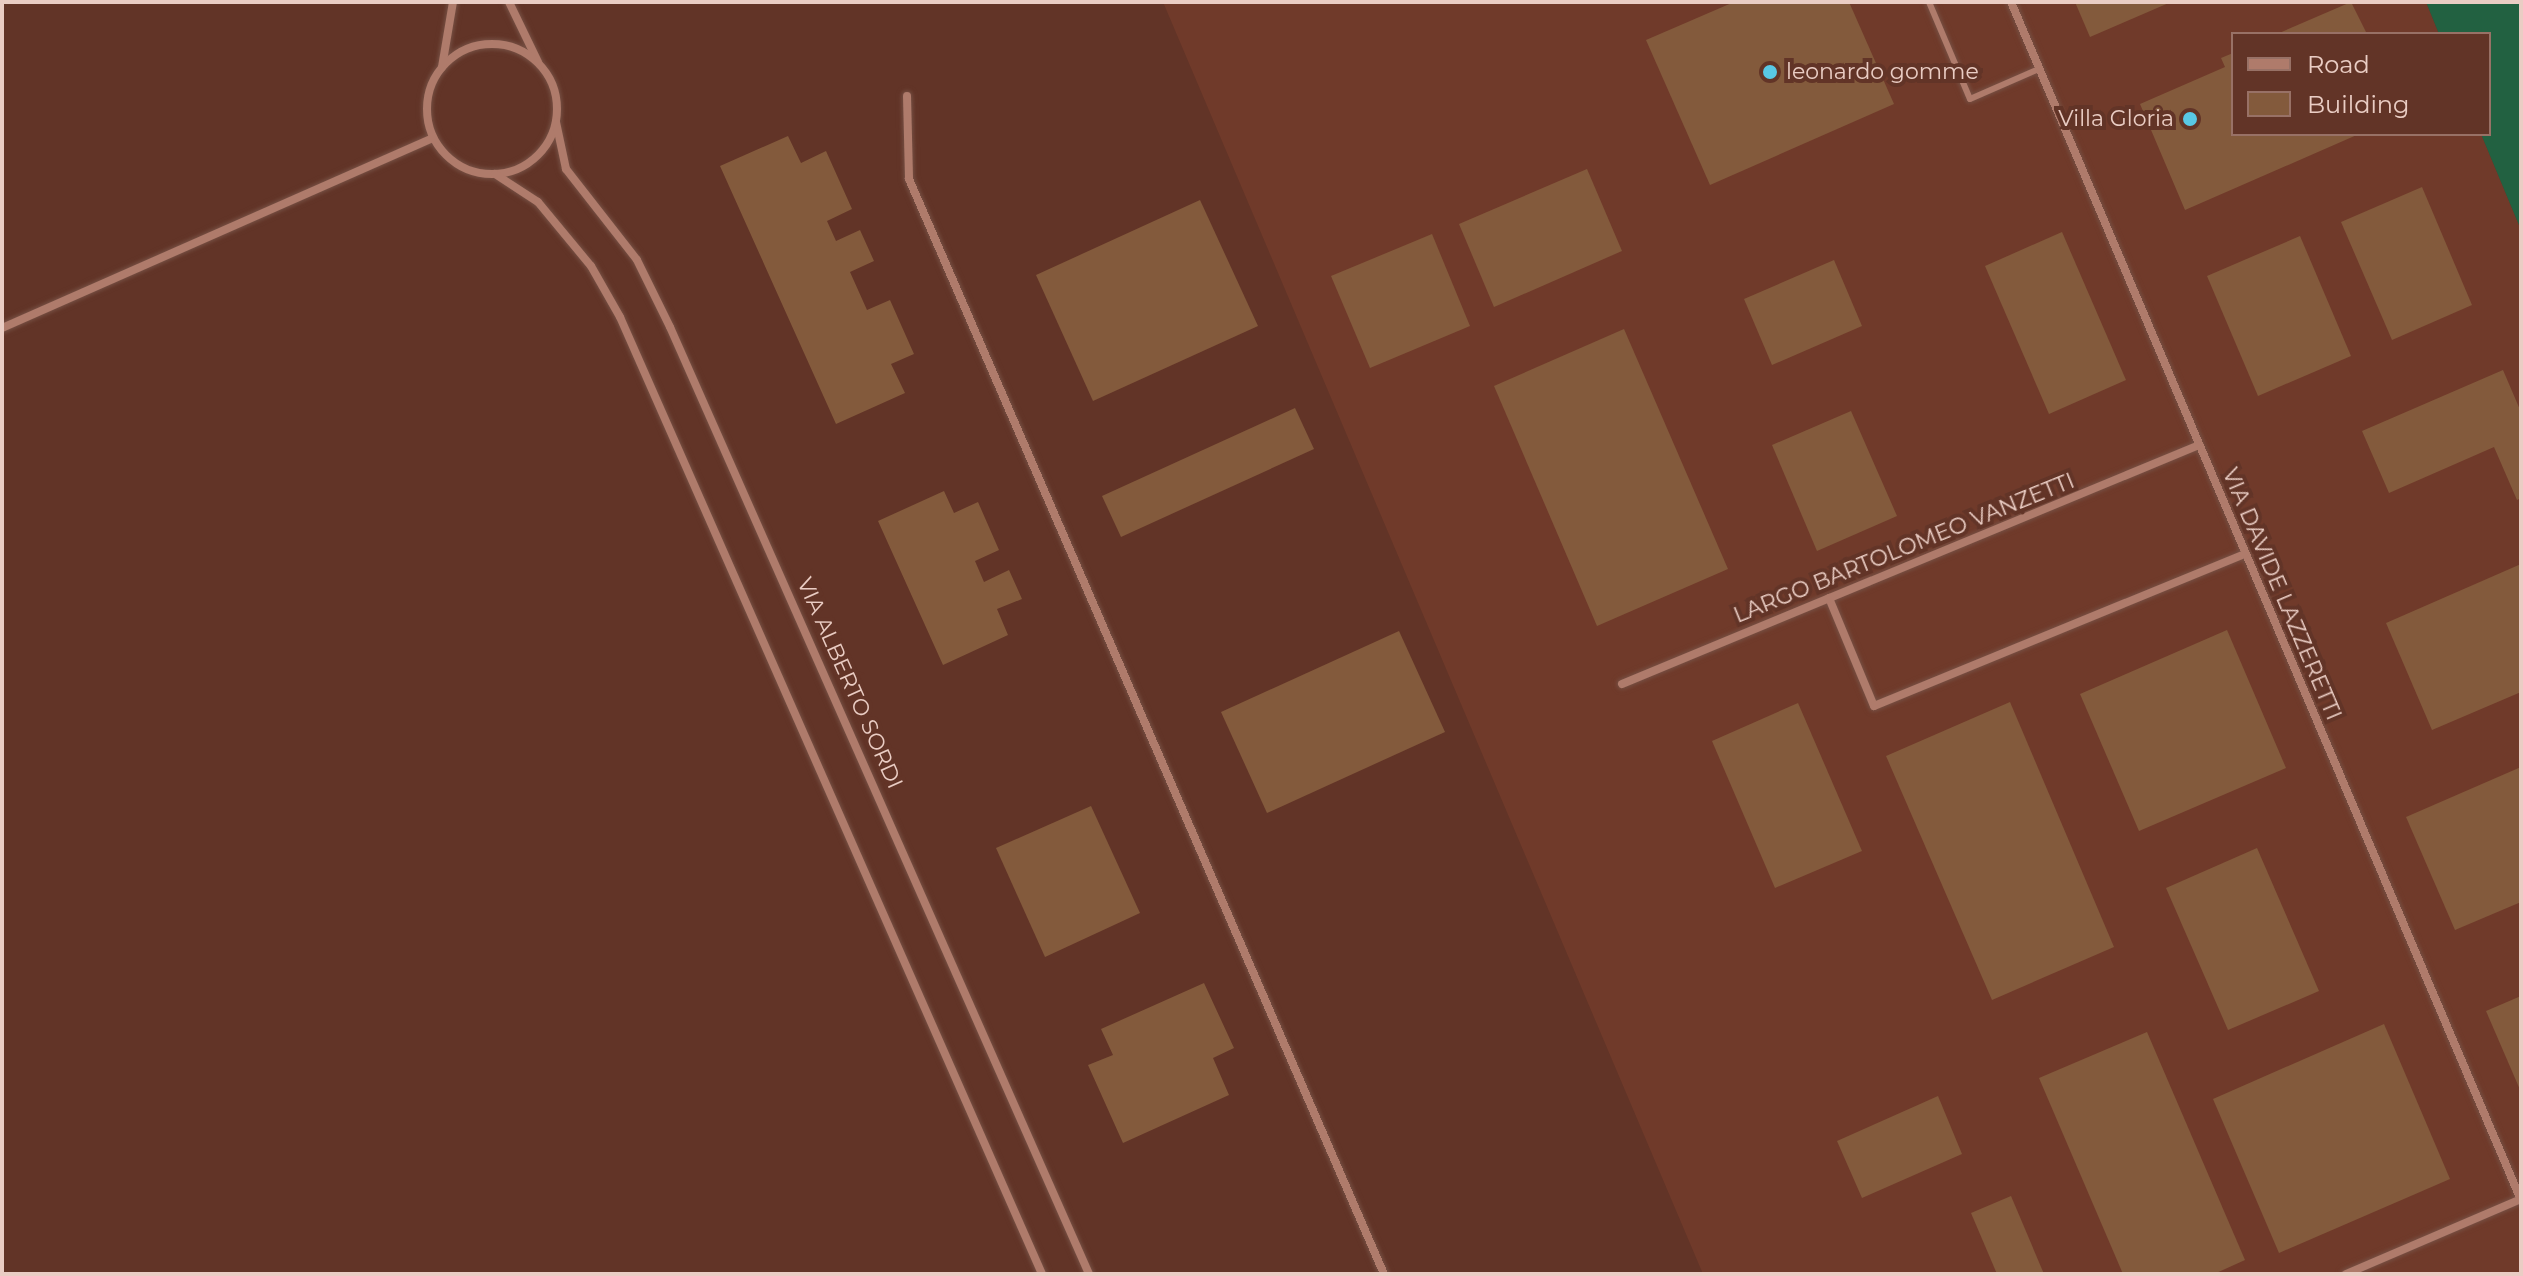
<!DOCTYPE html>
<style>
body{margin:0}
#map{position:relative;width:2523px;height:1276px;overflow:hidden;background:#623427;font-family:Montserrat,sans-serif}
div>[style]{position:absolute}
.built>*{inset:0;background:#703a2a}
.green>*{inset:0;background:#226141}
.building>*{inset:0;background:#835a3c}
.roads{filter:drop-shadow(0 0 2px #765044) drop-shadow(0 0 2px #765044)}
.lane>*{height:6px;margin:-3px;padding:0 3px;transform-origin:3px;border-radius:3px;background:#af7b6b}
.street>*{height:8px;margin:-4px;padding:0 4px;transform-origin:4px;border-radius:4px;background:#af7b6b}
.street>.ring{margin:-4px;padding:0;box-sizing:content-box;background:none;border:8px solid #af7b6b;border-radius:50%}
.dots>*{width:22px;height:22px;translate:-50% -50%;box-sizing:border-box;border:4px solid #623427;border-radius:50%}
span{translate:-50% -50%;white-space:nowrap;text-align:center;line-height:1.15;-webkit-text-stroke:8px #623427;paint-order:stroke}
.poi-label{font-size:22px;color:#eacdc4}
.left{translate:0 -50%;text-align:left}
.right{translate:-100% -50%;text-align:right}
.street-label{font-size:22px;color:#eacdc4}
.frame{position:absolute;inset:0;border:4px solid #eacdc4;pointer-events:none}
.legend{position:absolute;left:2231px;top:32px;width:260px;height:104px;box-sizing:border-box;background:#623427;border:2px solid #987166;margin:0;padding:10px 14px;list-style:none;font-size:24px;color:#eacdc4}
.legend li{display:flex;align-items:center;gap:16px;height:40px}
.legend b{width:40px;border:2px solid #987166}
</style>
<div id="map">
<div class="built">
<div style="clip-path:polygon(1163px 2px,2426px 2px,2439px 34px,2233px 34px,2233px 134px,2481px 134px,2521px 230px,2521px 1274px,1703px 1274px)"></div>
</div>
<div class="green">
<div style="clip-path:polygon(2426px 2px,2521px 2px,2521px 230px,2481px 134px,2489px 134px,2489px 34px,2439px 34px)"></div>
</div>
<div class="building">
<div style="clip-path:polygon(1734px 2px,1849px 2px,1894px 104px,1710px 185px,1646px 40px)"></div>
<div style="clip-path:polygon(2075px 2px,2171px 2px,2090px 37px)"></div>
<div style="clip-path:polygon(2351px 2px,2367px 34px,2277px 34px)"></div>
<div style="clip-path:polygon(2233px 53px,2233px 134px,2359px 134px,2185px 210px,2140px 104px,2225px 67px,2221px 58px)"></div>
<div style="clip-path:polygon(788px 136px,801px 163px,826px 151px,852px 209px,827px 221px,836px 241px,860px 230px,874px 261px,850px 272px,867px 310px,890px 300px,914px 354px,891px 364px,905px 393px,836px 424px,720px 166px)"></div>
<div style="clip-path:polygon(1587px 169px,1622px 251px,1494px 307px,1459px 224px)"></div>
<div style="clip-path:polygon(2422px 187px,2472px 305px,2392px 340px,2341px 222px)"></div>
<div style="clip-path:polygon(1200px 200px,1258px 326px,1093px 401px,1036px 275px)"></div>
<div style="clip-path:polygon(2062px 232px,2126px 380px,2049px 414px,1985px 266px)"></div>
<div style="clip-path:polygon(1432px 234px,1470px 326px,1370px 368px,1331px 276px)"></div>
<div style="clip-path:polygon(2300px 236px,2351px 356px,2258px 396px,2207px 276px)"></div>
<div style="clip-path:polygon(1834px 260px,1862px 326px,1772px 365px,1744px 299px)"></div>
<div style="clip-path:polygon(1624px 329px,1728px 569px,1597px 626px,1494px 386px)"></div>
<div style="clip-path:polygon(2503px 370px,2521px 412px,2521px 498px,2517px 500px,2494px 447px,2389px 493px,2362px 431px)"></div>
<div style="clip-path:polygon(1295px 408px,1314px 449px,1121px 537px,1102px 496px)"></div>
<div style="clip-path:polygon(1851px 411px,1897px 516px,1817px 551px,1772px 445px)"></div>
<div style="clip-path:polygon(944px 491px,954px 513px,978px 502px,999px 550px,975px 561px,984px 582px,1009px 570px,1022px 599px,997px 609px,1008px 635px,943px 665px,878px 521px)"></div>
<div style="clip-path:polygon(2521px 564px,2521px 692px,2432px 730px,2386px 623px)"></div>
<div style="clip-path:polygon(2227px 630px,2286px 768px,2139px 831px,2080px 694px)"></div>
<div style="clip-path:polygon(1399px 631px,1445px 732px,1267px 813px,1221px 712px)"></div>
<div style="clip-path:polygon(2010px 702px,2114px 947px,1992px 1000px,1886px 756px)"></div>
<div style="clip-path:polygon(1798px 703px,1862px 851px,1775px 888px,1712px 741px)"></div>
<div style="clip-path:polygon(2521px 767px,2521px 902px,2455px 930px,2406px 817px)"></div>
<div style="clip-path:polygon(1091px 806px,1140px 913px,1045px 957px,996px 848px)"></div>
<div style="clip-path:polygon(2257px 848px,2319px 991px,2228px 1030px,2166px 888px)"></div>
<div style="clip-path:polygon(1204px 983px,1234px 1048px,1213px 1058px,1229px 1095px,1123px 1143px,1088px 1065px,1113px 1055px,1101px 1029px)"></div>
<div style="clip-path:polygon(2521px 996px,2521px 1092px,2486px 1011px)"></div>
<div style="clip-path:polygon(2384px 1024px,2450px 1179px,2279px 1253px,2213px 1099px)"></div>
<div style="clip-path:polygon(2147px 1032px,2245px 1260px,2214px 1274px,2123px 1274px,2039px 1078px)"></div>
<div style="clip-path:polygon(1938px 1096px,1962px 1154px,1862px 1198px,1837px 1141px)"></div>
<div style="clip-path:polygon(2011px 1196px,2044px 1274px,1997px 1274px,1971px 1213px)"></div>
</div>
<div class="roads">
<div class="lane">
<div style="left:1929px;top:2px;width:105px;rotate:67.1deg"></div>
<div style="left:1970px;top:99px;width:75px;rotate:-23.5deg"></div>
</div>
<div class="street">
<div style="left:509px;top:2px;width:67px;rotate:64.2deg"></div>
<div style="left:2011px;top:2px;width:1302px;rotate:66.94deg"></div>
<div class="ring" style="left:427px;top:44px;width:122px;height:122px"></div>
<div style="left:442px;top:67px;width:66px;rotate:-80.4deg"></div>
<div style="left:907px;top:96px;width:83px;rotate:88.6deg"></div>
<div style="left:909px;top:179px;width:1194px;rotate:66.55deg"></div>
<div style="left:556px;top:122px;width:48px;rotate:78deg"></div>
<div style="left:566px;top:169px;width:115px;rotate:52deg"></div>
<div style="left:637px;top:260px;width:75px;rotate:63.8deg"></div>
<div style="left:670px;top:327px;width:1036px;rotate:66.13deg"></div>
<div style="left:495px;top:174px;width:51px;rotate:33.1deg"></div>
<div style="left:538px;top:202px;width:83px;rotate:50.4deg"></div>
<div style="left:591px;top:266px;width:59px;rotate:60.4deg"></div>
<div style="left:620px;top:317px;width:1046px;rotate:66.2deg"></div>
<div style="left:2px;top:328px;width:471px;rotate:-23.8deg"></div>
<div style="left:1829px;top:598px;width:117px;rotate:67.4deg"></div>
<div style="left:1874px;top:706px;width:401px;rotate:-22.3deg"></div>
<div style="left:1622px;top:684px;width:625px;rotate:-22.5deg"></div>
<div style="left:2346px;top:1274px;width:190px;rotate:-23.2deg"></div>
</div>
</div>
<div class="dots">
<div style="left:1770px;top:72px;background:#59c8e5"></div>
<div style="left:2190px;top:119px;background:#59c8e5"></div>
</div>
<div class="poi-label">
<span class="left" style="left:1786px;top:72px">leonardo gomme</span>
<span class="right" style="left:2174px;top:119px">Villa Gloria</span>
</div>
<div class="street-label">
<span style="left:1904px;top:548px;rotate:-22deg">LARGO BARTOLOMEO VANZETTI</span>
<span style="left:2282px;top:594px;rotate:67deg">VIA DAVIDE LAZZERETTI</span>
<span style="left:850px;top:683px;rotate:66deg">VIA ALBERTO SORDI</span>
</div>
<div class="frame"></div>
<ul class="legend">
<li><b style="height:10px;background:#af7b6b"></b>Road</li>
<li><b style="height:22px;background:#835a3c"></b>Building</li>
</ul>
</div>
